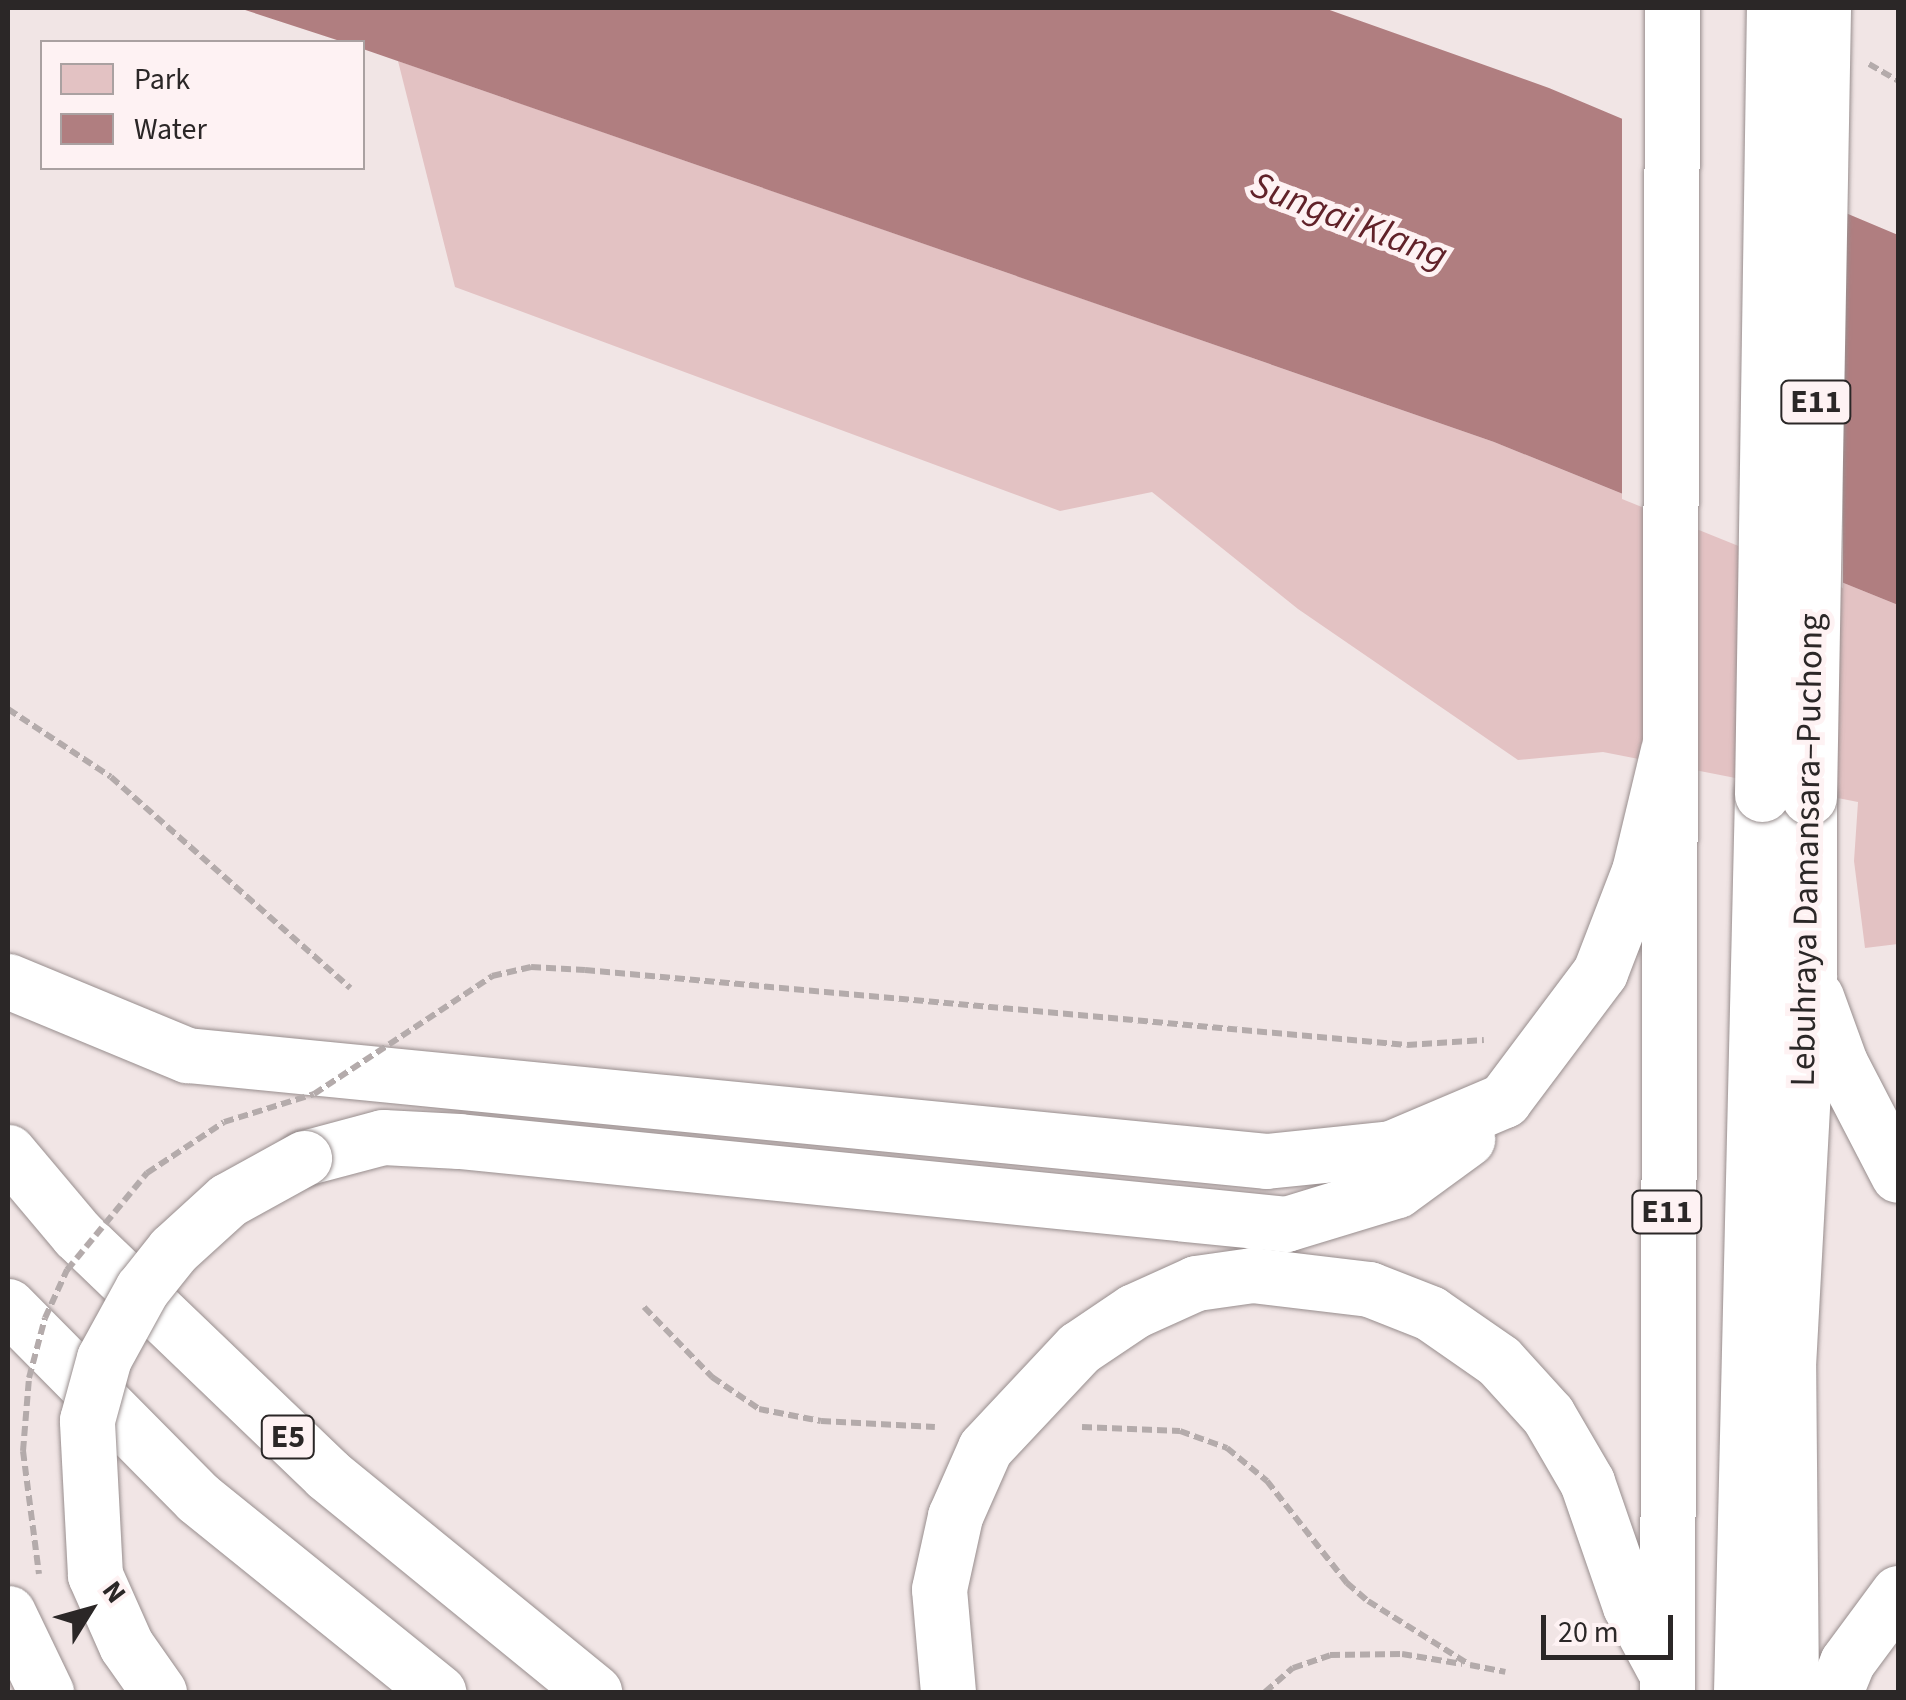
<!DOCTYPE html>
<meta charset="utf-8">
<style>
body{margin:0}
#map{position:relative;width:1906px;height:1700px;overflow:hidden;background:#f1e5e5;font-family:"Source Sans 3",sans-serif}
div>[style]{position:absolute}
.green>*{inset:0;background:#e3c2c3}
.water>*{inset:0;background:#b07e80}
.pier>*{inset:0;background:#f1e5e5}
.path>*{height:6px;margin-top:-3px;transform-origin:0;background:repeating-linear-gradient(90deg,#b4abab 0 10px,transparent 0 15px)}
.roads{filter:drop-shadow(0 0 2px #988e8e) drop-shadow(0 0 2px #988e8e)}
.motorway>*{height:55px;margin:-27.5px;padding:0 27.5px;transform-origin:27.5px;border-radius:27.5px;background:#fff}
.path-bridge>*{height:6px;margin-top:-3px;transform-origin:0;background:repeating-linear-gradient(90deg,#b4abab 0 10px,transparent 0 15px)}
.bridges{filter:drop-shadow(0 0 2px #988e8e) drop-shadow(0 0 2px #988e8e)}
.motorway-bridge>*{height:55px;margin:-27.5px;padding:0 27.5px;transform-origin:27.5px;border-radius:27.5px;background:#fff}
span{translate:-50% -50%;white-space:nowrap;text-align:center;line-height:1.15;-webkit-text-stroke:10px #fef2f3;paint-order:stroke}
.shield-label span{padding:2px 8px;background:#fef2f3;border:2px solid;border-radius:8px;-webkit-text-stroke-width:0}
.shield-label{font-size:32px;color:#2b2727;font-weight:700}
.street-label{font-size:35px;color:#2b2727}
.water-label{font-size:38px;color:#612229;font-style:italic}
.frame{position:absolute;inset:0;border:10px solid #2b2727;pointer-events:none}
.legend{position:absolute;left:40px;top:40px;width:325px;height:130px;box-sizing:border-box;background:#fef2f3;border:2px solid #aaa1a1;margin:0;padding:12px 18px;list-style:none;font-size:30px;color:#2b2727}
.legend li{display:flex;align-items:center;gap:20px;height:50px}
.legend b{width:50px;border:2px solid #aaa1a1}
.north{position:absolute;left:40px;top:1560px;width:100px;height:100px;-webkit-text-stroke:8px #fef2f3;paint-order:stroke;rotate:53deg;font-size:28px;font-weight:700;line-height:40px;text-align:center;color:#2b2727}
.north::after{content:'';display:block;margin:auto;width:35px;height:45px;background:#2b2727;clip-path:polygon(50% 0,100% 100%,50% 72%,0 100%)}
.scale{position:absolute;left:1541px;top:1615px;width:132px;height:45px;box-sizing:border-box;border:5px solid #2b2727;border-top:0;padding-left:12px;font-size:30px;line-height:35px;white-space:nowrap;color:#2b2727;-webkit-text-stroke:8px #fef2f3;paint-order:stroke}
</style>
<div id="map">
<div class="green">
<div style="clip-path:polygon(398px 61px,1494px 442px,1898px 605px,1898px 944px,1865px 948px,1854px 861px,1858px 802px,1603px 752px,1518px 760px,1298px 609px,1152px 492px,1060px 511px,455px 287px)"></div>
</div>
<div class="water">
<div style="clip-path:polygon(239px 8px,1324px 8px,1549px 88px,1898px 235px,1898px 605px,1494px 442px,363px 49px,362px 42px,343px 42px)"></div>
</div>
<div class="pier">
<div style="clip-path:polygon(1622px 113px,1843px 206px,1843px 588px,1622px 499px)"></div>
</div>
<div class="path">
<div style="left:1869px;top:64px;width:34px;rotate:30deg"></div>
<div style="left:8px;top:709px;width:123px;rotate:33.4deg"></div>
<div style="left:111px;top:777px;width:319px;rotate:41.4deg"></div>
<div style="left:585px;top:970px;width:825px;rotate:5.21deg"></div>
<div style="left:1407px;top:1045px;width:77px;rotate:-3.7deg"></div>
<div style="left:644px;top:1307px;width:98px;rotate:45.8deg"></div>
<div style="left:712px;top:1377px;width:57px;rotate:34.2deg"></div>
<div style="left:759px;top:1409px;width:63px;rotate:11deg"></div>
<div style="left:821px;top:1421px;width:114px;rotate:3deg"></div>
<div style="left:1082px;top:1427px;width:98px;rotate:2.3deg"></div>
<div style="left:1180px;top:1431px;width:50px;rotate:19.9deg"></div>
<div style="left:1227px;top:1448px;width:52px;rotate:39.5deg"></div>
<div style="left:1267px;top:1481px;width:130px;rotate:51.9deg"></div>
<div style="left:1347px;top:1583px;width:28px;rotate:41deg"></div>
<div style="left:1368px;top:1601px;width:120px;rotate:32.1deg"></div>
<div style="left:1470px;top:1665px;width:36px;rotate:11deg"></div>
<div style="left:23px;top:1451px;width:124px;rotate:82.6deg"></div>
<div style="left:1265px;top:1692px;width:37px;rotate:-41deg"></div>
<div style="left:1293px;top:1668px;width:39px;rotate:-19deg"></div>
<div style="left:1330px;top:1655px;width:72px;rotate:-0.8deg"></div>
<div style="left:1402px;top:1654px;width:61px;rotate:9.5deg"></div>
</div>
<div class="roads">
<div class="motorway">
<div style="left:8px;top:981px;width:194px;rotate:22.5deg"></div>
<div style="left:187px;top:1055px;width:1084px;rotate:5.61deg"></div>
<div style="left:1266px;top:1161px;width:126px;rotate:-5.9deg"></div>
<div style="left:1391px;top:1148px;width:123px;rotate:-23deg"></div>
<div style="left:1504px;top:1100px;width:160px;rotate:-53.1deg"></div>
<div style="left:1600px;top:972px;width:108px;rotate:-68.9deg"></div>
<div style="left:1639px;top:871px;width:124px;rotate:-76.5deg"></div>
<div style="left:1816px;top:997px;width:70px;rotate:70deg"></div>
<div style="left:1840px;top:1063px;width:126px;rotate:62.6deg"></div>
<div style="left:8px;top:1152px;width:107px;rotate:49.9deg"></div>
<div style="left:77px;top:1234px;width:347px;rotate:43.8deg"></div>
<div style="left:327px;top:1474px;width:345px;rotate:39.2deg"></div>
<div style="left:304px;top:1158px;width:82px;rotate:-14.9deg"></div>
<div style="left:383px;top:1137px;width:76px;rotate:3deg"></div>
<div style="left:459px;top:1141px;width:831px;rotate:5.73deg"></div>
<div style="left:1286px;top:1224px;width:116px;rotate:-17deg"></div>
<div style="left:1397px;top:1190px;width:87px;rotate:-36.1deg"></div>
<div style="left:8px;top:1306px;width:270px;rotate:45.3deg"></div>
<div style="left:198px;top:1498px;width:309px;rotate:38.9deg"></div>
<div style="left:8px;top:1613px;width:88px;rotate:64.3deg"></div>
<div style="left:948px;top:1692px;width:103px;rotate:-95deg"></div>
<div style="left:939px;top:1589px;width:75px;rotate:-77.6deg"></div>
<div style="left:955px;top:1516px;width:74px;rotate:-66.2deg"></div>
<div style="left:985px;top:1448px;width:137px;rotate:-46.8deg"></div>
<div style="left:1079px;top:1348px;width:66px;rotate:-33.9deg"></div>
<div style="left:1134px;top:1311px;width:68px;rotate:-24.3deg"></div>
<div style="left:1196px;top:1283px;width:57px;rotate:-8.1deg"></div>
<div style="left:1252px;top:1275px;width:118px;rotate:6.8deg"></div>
<div style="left:1369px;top:1289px;width:66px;rotate:21.5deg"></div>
<div style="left:1430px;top:1313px;width:84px;rotate:34.8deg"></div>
<div style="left:1499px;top:1361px;width:73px;rotate:47.8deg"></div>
<div style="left:1548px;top:1415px;width:78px;rotate:59.8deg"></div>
<div style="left:1587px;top:1482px;width:131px;rotate:70.9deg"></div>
<div style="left:1630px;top:1606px;width:69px;rotate:61.6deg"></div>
<div style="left:1667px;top:1692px;width:1684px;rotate:-89.83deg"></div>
<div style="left:1741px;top:1692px;width:898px;rotate:-88.66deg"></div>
<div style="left:1791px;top:1692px;width:326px;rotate:-90.5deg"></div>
<div style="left:1788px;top:1366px;width:391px;rotate:-86.9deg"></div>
<div style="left:1809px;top:976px;width:179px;rotate:-90deg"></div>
<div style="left:1835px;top:1692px;width:32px;rotate:-68deg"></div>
<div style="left:1847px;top:1662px;width:86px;rotate:-53.5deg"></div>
</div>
</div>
<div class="path-bridge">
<div style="left:23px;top:1451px;width:73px;rotate:-85.3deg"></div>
<div style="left:29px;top:1378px;width:62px;rotate:-75.1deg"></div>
<div style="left:45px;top:1318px;width:53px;rotate:-65.4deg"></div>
<div style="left:67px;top:1270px;width:126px;rotate:-50.5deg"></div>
<div style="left:147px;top:1173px;width:92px;rotate:-33.5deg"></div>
<div style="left:224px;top:1122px;width:94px;rotate:-17.3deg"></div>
<div style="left:314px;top:1094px;width:214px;rotate:-33.5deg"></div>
<div style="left:492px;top:976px;width:40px;rotate:-13deg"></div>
<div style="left:531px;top:967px;width:54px;rotate:3.2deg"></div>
</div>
<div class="bridges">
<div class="motorway-bridge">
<div style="left:1762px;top:794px;width:786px;rotate:-89.13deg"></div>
<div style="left:1809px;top:797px;width:789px;rotate:-88.98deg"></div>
<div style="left:159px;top:1692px;width:57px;rotate:-125.1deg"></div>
<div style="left:126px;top:1645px;width:77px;rotate:-113.9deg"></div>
<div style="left:95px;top:1575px;width:155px;rotate:-93deg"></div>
<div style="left:87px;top:1420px;width:64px;rotate:-74.7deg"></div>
<div style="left:104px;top:1358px;width:79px;rotate:-61.2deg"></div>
<div style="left:142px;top:1289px;width:50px;rotate:-51.5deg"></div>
<div style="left:173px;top:1250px;width:74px;rotate:-42.3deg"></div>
<div style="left:228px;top:1200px;width:87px;rotate:-28.9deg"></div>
</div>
</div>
<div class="shield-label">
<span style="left:1816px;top:402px">E11</span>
<span style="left:1667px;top:1212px">E11</span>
<span style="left:288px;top:1437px">E5</span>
</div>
<div class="street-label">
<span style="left:1807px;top:850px;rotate:-89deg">Lebuhraya Damansara–Puchong</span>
</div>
<div class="water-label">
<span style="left:1349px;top:221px;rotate:21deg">Sungai Klang</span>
</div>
<div class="frame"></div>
<ul class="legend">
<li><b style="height:28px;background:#e3c2c3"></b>Park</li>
<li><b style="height:28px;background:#b07e80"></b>Water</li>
</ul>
<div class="north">N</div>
<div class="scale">20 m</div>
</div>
